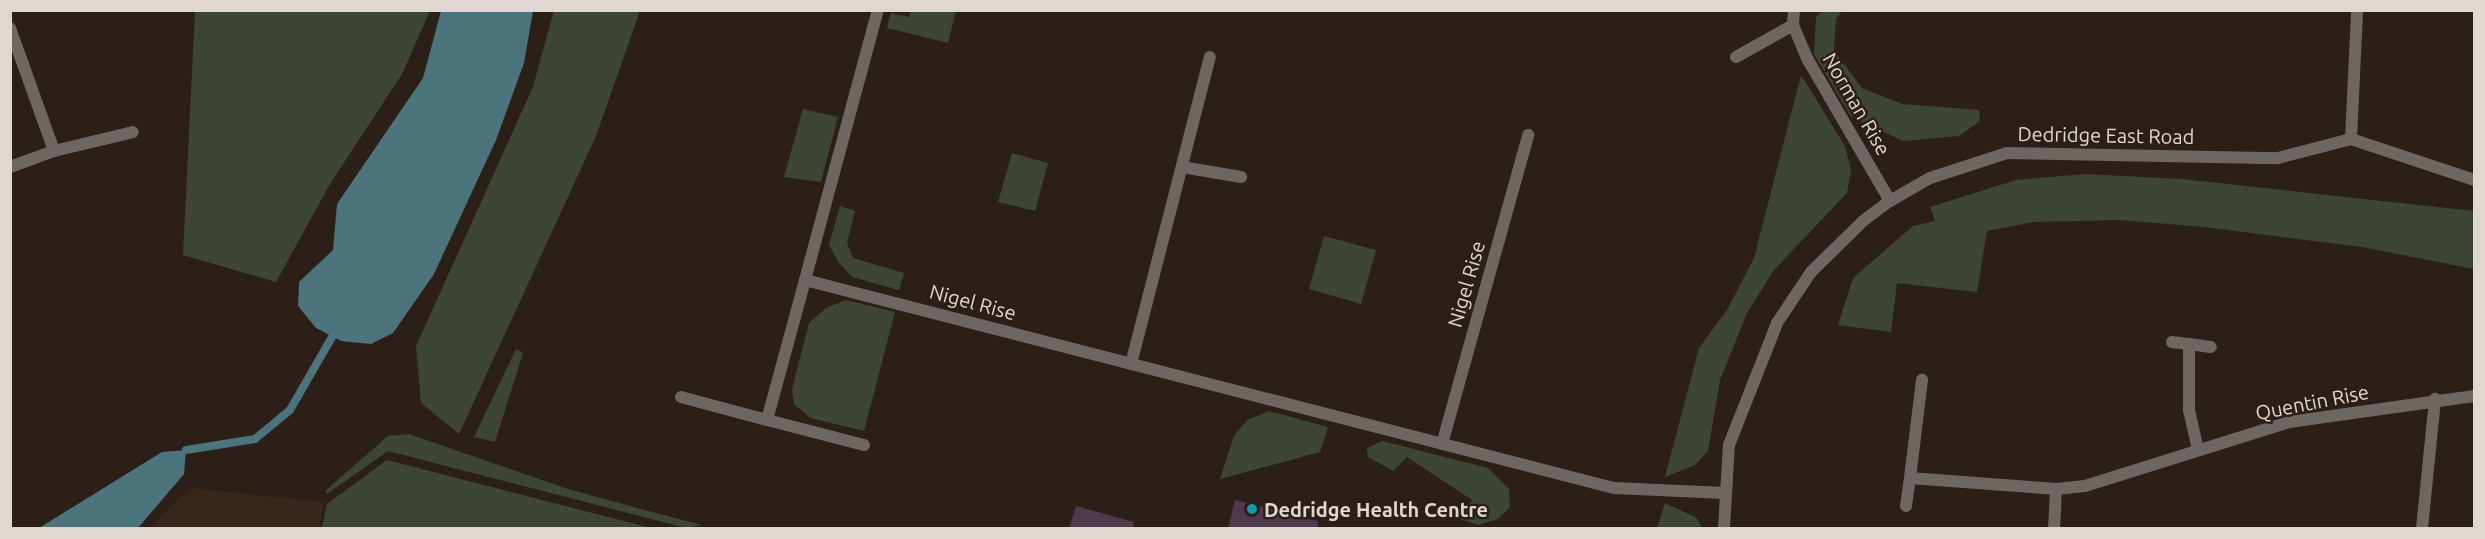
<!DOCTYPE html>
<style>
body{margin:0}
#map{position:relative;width:2485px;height:539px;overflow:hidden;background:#2c1f17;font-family:Ubuntu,sans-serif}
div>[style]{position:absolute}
.built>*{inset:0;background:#38261a}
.green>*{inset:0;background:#3d4634}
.water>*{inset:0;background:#4c747c}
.stream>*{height:8px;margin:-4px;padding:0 4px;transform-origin:4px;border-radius:4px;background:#4c747c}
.building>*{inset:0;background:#51384b}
.minor>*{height:12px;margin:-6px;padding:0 6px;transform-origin:6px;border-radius:6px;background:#6d6662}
.tertiary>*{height:12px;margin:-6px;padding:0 6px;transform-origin:6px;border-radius:6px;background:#6d6662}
.dots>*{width:16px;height:16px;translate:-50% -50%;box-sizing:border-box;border:3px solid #2c1f17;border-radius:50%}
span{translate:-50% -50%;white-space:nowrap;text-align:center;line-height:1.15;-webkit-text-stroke:5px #2c1f17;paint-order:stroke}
.street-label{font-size:20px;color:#e0d7d2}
.poi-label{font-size:20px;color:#e0d7d2;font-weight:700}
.left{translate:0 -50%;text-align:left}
.frame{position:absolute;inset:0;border:12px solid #e0d7d2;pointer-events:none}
</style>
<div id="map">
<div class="built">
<div style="clip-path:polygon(191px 488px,324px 502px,319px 528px,148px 528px)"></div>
</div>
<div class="green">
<div style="clip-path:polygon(554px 10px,640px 11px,596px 136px,459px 434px,421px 403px,416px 346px,533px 87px)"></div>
<div style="clip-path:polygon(911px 10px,956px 11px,948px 43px,887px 28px,891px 13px,909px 17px)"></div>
<div style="clip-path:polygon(195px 11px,430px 11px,402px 74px,330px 184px,276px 282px,183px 255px)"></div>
<div style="clip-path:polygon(1822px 11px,1842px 11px,1836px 19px,1834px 50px,1862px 88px,1902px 104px,1979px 110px,1980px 121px,1959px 136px,1903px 141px,1851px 117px,1814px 54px,1816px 17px)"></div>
<div style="clip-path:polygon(1801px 75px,1845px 146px,1851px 170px,1847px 193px,1774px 270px,1747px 313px,1720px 380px,1708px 451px,1695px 465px,1665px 477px,1699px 348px,1727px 310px,1754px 258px)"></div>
<div style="clip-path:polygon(803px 109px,838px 117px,821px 182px,784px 177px)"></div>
<div style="clip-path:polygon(1012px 153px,1048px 163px,1035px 211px,998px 202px)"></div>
<div style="clip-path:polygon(2085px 174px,2182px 179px,2474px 211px,2474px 269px,2362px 247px,2204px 227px,2120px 220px,2033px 222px,1987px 231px,1977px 292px,1897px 283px,1891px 332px,1838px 325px,1853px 278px,1913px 226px,1935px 221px,1930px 207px,2016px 180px)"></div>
<div style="clip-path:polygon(840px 206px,855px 211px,847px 243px,853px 258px,904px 273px,899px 290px,852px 277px,839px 263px,829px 245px)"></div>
<div style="clip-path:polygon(1324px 236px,1376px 250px,1361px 304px,1309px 289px)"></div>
<div style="clip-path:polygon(846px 300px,895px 312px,864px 431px,810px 418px,794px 404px,792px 389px,809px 323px,826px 308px)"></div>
<div style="clip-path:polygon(516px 349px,523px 353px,495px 442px,474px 437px)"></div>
<div style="clip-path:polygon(1269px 411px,1328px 427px,1320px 452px,1220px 479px,1234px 436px,1247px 420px)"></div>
<div style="clip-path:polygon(409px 434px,571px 490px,701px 525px,686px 528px,388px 451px,327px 494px,325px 491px,388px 436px)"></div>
<div style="clip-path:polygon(1382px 441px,1488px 468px,1509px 489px,1510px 507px,1498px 519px,1478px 525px,1460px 519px,1472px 500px,1407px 457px,1393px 471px,1368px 457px,1367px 448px)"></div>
<div style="clip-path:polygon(387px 460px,480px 484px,651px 528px,322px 528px,327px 504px)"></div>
<div style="clip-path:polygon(1665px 503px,1697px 518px,1702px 528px,1657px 528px)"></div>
</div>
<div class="water">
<div style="clip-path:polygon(441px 11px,533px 11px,524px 63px,496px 140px,434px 274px,393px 333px,371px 344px,341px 341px,316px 328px,298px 306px,299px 282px,333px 250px,337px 204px,423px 78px)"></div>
<div style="clip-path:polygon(186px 450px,184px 474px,138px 528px,39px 528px,162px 452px)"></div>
</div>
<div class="stream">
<div style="left:186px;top:450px;width:70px;rotate:-9.1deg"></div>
<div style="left:255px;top:439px;width:45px;rotate:-39.6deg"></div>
<div style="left:290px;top:410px;width:84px;rotate:-60.1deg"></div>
</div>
<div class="building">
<div style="clip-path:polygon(1235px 500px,1318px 521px,1318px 528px,1228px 528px)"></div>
<div style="clip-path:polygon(1076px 506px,1134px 522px,1133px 528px,1069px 528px)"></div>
</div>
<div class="minor">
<div style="left:1794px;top:10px;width:15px;rotate:94deg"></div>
<div style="left:1793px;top:25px;width:38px;rotate:67deg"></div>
<div style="left:1808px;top:60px;width:163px;rotate:59.8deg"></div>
<div style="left:10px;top:28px;width:131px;rotate:70.3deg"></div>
<div style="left:54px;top:151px;width:81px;rotate:-13.5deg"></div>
<div style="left:1736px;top:57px;width:65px;rotate:-29.3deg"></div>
<div style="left:10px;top:167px;width:47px;rotate:-20deg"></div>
<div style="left:1182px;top:167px;width:60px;rotate:9.6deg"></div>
<div style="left:805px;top:280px;width:280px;rotate:-74.9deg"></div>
<div style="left:2172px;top:342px;width:17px;rotate:7deg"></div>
<div style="left:2189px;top:344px;width:66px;rotate:90deg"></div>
<div style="left:2189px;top:410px;width:41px;rotate:77.3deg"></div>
<div style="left:2189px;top:344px;width:22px;rotate:8deg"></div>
<div style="left:1131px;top:364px;width:317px;rotate:-75.6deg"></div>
<div style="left:681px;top:397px;width:89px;rotate:15deg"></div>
<div style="left:1442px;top:444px;width:321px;rotate:-74.4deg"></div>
<div style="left:864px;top:445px;width:100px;rotate:-165.5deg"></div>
<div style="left:767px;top:420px;width:145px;rotate:-74.8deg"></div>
<div style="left:805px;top:280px;width:835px;rotate:14.42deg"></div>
<div style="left:1614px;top:488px;width:111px;rotate:2.6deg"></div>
<div style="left:1910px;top:478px;width:99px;rotate:-83deg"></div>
<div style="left:1906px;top:506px;width:28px;rotate:-82deg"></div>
<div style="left:1910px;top:478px;width:146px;rotate:4.3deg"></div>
<div style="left:2056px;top:489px;width:29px;rotate:-6deg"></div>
<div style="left:2085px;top:486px;width:214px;rotate:-17.4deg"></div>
<div style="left:2289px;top:422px;width:187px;rotate:-8deg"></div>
<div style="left:2054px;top:528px;width:39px;rotate:-87deg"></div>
<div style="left:2422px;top:528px;width:130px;rotate:-84.2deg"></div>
</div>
<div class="tertiary">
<div style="left:2351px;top:139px;width:130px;rotate:18.4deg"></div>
<div style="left:2351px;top:139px;width:129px;rotate:-87.3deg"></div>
<div style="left:1724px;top:528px;width:83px;rotate:-86.6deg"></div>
<div style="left:1729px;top:445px;width:131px;rotate:-68.5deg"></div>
<div style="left:1777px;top:323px;width:61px;rotate:-56.3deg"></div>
<div style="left:1811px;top:272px;width:73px;rotate:-44.4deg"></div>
<div style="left:1863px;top:221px;width:34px;rotate:-37deg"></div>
<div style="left:1890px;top:201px;width:46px;rotate:-29.9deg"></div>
<div style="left:1930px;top:178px;width:81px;rotate:-18deg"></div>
<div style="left:2007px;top:153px;width:271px;rotate:1.1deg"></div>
<div style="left:2278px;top:158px;width:75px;rotate:-14.6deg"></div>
</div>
<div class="dots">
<div style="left:1252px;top:509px;background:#0f9aa8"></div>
</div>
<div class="street-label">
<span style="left:1857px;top:104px;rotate:60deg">Norman Rise</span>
<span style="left:2106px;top:135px;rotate:1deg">Dedridge East Road</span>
<span style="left:1466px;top:284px;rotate:-74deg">Nigel Rise</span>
<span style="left:973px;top:302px;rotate:15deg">Nigel Rise</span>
<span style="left:2312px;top:402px;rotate:-11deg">Quentin Rise</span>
</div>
<div class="poi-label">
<span class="left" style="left:1264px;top:509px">Dedridge Health Centre</span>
</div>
<div class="frame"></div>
</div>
